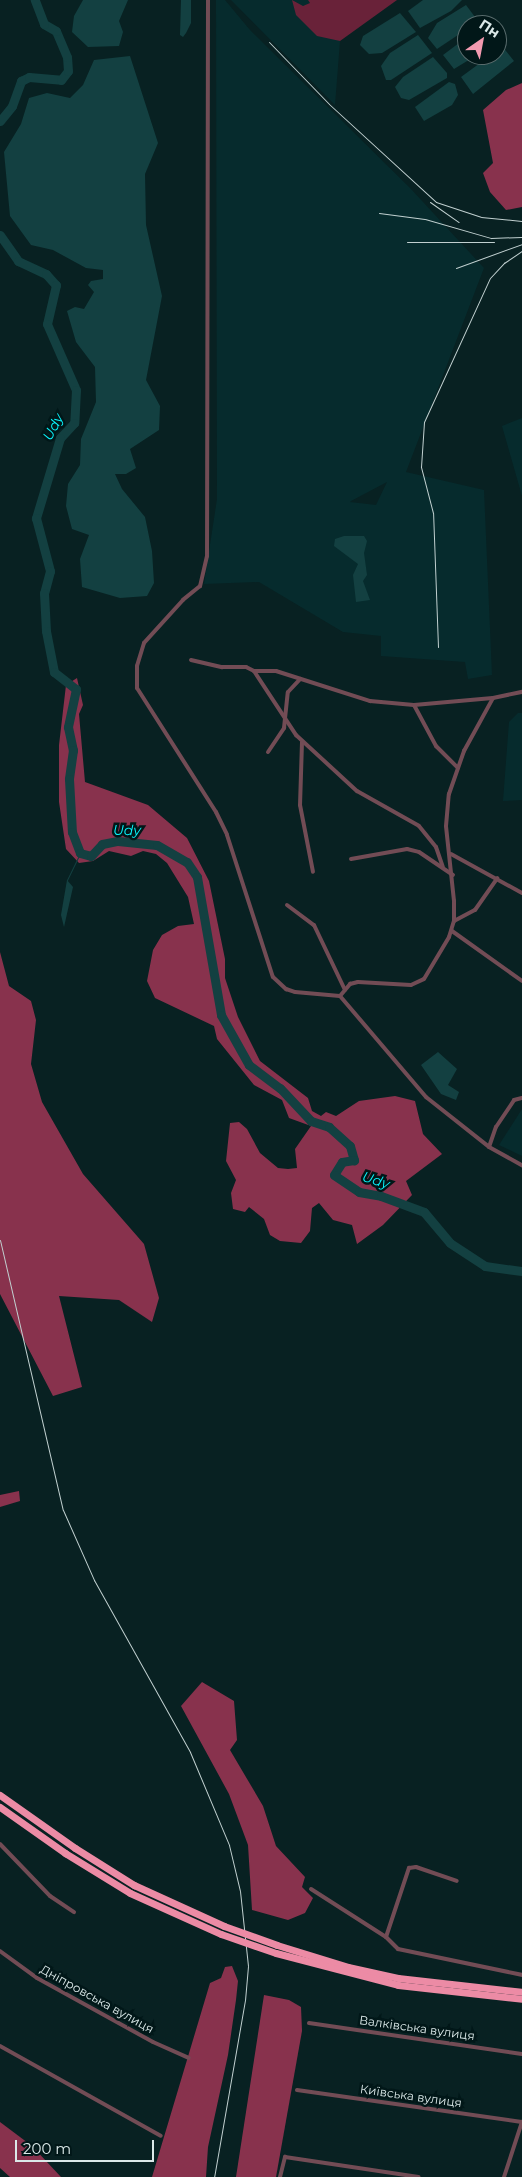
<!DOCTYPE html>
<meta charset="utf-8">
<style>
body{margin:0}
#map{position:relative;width:522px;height:2177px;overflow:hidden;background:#082122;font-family:Montserrat,sans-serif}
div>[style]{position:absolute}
.built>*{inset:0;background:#062b2d}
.green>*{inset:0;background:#692239}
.forest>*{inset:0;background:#88324d}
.water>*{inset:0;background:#134041}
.stream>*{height:1px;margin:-0.5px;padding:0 0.5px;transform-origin:0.5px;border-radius:0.5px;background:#134041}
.river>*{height:9px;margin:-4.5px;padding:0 4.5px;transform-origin:4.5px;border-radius:4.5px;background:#134041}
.street>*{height:4px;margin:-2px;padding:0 2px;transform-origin:2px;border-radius:2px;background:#724c55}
.highway>*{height:7px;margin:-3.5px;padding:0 3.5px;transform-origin:3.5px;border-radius:3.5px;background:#ec8ba5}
.rail>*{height:1px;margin:-0.5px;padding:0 0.5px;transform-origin:0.5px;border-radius:0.5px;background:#c1d0d0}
.highway-bridge>*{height:7px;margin:-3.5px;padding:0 3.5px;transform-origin:3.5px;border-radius:3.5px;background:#ec8ba5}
span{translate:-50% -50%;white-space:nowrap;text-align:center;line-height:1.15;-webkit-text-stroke:5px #011718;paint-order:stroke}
.street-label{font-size:12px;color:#dbe9e9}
.water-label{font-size:14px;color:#09f7fe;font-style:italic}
.north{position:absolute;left:457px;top:15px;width:50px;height:50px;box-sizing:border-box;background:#011718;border:1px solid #586b6c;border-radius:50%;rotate:33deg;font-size:14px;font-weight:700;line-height:20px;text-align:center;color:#dbe9e9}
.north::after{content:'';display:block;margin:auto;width:18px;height:22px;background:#f29ab0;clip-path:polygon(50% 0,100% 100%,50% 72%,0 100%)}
.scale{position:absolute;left:15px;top:2140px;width:139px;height:22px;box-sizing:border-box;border:2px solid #dbe9e9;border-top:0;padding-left:6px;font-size:15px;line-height:18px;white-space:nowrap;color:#dbe9e9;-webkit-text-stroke:4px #011718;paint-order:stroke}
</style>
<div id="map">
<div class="built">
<div style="clip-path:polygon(evenodd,216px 0,225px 0,250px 30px,411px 189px,484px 268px,406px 472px,484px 490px,492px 675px,468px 679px,465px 662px,381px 656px,381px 636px,343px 632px,259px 582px,204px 584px,217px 499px,216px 0,387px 482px,376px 505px,350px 502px,351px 501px,387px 482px)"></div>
<div style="clip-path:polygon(231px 0,319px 0,340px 41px,335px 105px)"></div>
<div style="clip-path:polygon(522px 418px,522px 496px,502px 426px)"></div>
<div style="clip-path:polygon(518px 713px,522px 713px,522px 800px,503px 801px,509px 722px)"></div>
<div style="clip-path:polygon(522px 1109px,522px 1156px,499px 1145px)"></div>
</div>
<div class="green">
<div style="clip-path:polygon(292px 0,303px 6px,310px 3px,308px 0,397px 0,340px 41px,317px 36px,296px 15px)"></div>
</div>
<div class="forest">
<div style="clip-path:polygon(522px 83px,522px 207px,506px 210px,490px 192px,483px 173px,493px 163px,483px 110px,506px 90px)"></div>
<div style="clip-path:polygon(77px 678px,83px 705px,79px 714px,85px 782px,148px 805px,187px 838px,209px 881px,225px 959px,225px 978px,238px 1017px,260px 1061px,308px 1098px,312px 1111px,321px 1116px,326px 1112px,336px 1116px,359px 1101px,395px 1096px,415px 1101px,423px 1134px,442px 1154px,406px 1181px,412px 1195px,383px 1225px,357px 1244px,352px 1225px,333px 1220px,319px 1203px,312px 1208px,310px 1231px,301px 1243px,280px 1241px,270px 1235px,264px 1219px,249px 1207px,245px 1212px,233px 1209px,231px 1193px,236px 1180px,226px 1161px,230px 1123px,239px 1122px,247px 1129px,260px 1153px,278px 1168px,288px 1169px,297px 1168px,295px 1149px,311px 1126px,289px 1118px,282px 1100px,254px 1085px,217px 1039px,214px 1026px,155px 998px,147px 981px,153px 950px,162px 935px,178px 926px,194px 924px,188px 897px,167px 863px,156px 854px,143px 851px,131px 856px,109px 851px,93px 861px,79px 863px,66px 849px,59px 802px,59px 745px,66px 685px)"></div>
<div style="clip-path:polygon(0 952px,9px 986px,31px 1001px,36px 1020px,31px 1064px,42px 1102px,83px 1174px,144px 1244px,159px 1298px,152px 1322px,119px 1300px,59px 1296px,82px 1387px,53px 1396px,0 1294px)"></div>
<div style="clip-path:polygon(19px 1491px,20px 1501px,0 1507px,0 1495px)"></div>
<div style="clip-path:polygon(202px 1682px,234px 1701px,237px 1740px,230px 1750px,263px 1806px,276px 1846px,305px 1877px,302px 1887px,313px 1898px,305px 1913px,288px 1920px,252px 1910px,248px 1845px,229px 1794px,181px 1706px)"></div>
<div style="clip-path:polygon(232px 1966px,238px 1981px,236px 2000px,228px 2055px,208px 2147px,206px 2177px,152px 2177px,210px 1983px,221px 1978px,225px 1967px)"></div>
<div style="clip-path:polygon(264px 1995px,289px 2000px,301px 2007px,302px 2031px,276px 2177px,236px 2177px)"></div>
<div style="clip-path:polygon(0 2122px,32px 2146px,61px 2177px,10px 2177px,0 2168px)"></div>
</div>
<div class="water">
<div style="clip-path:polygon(83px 0,128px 0,119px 21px,123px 32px,119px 46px,88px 47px,72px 32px,74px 16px)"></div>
<div style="clip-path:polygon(181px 0,191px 0,191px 23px,186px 33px,183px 37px,180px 35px)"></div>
<div style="clip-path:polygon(423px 0,462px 0,451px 11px,420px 28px,408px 11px)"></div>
<div style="clip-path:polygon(466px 5px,478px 21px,467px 25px,467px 29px,437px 49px,428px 38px,437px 23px)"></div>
<div style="clip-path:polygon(400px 13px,416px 32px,382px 53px,369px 54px,360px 45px,363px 36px)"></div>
<div style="clip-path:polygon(418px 35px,432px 53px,391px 80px,386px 80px,381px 66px,390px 53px)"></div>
<div style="clip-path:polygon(467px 37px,467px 55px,477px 55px,454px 69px,443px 55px)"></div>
<div style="clip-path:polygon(502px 46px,514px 61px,473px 94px,461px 77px,491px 55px,497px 55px)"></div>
<div style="clip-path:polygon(130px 56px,158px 143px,145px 174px,146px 225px,162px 296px,146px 380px,160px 406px,159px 430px,130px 449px,136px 468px,126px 474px,115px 474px,122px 489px,145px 517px,152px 551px,154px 583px,147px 596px,120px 598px,82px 587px,80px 559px,89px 535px,72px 529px,66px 506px,68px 484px,80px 465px,81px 439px,96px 402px,95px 367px,76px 342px,67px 311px,75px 307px,84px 309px,94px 292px,88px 285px,91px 281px,103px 279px,103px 270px,86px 268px,53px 250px,31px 245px,10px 216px,4px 152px,21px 124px,29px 98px,47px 93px,70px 98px,83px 85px,94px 60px)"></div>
<div style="clip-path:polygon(433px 57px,447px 73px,447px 78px,409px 100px,401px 98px,395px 87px,403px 77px)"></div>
<div style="clip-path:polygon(449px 82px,455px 84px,458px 95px,452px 105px,424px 121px,415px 107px)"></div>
<div style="clip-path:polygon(344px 536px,364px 536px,367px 541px,364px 553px,367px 575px,363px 581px,370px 600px,356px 602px,353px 575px,358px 564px,334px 546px,335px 539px)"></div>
<div style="clip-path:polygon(67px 880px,73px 887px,64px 927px,61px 915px)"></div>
<div style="clip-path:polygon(438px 1052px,457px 1069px,448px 1085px,459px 1092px,456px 1100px,441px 1094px,421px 1065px)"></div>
</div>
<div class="stream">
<div style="left:67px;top:880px;width:30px;rotate:-64deg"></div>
</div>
<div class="river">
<div style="left:0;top:121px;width:19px;rotate:-51deg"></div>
<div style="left:12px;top:106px;width:27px;rotate:-70deg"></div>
<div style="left:21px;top:81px;width:9px;rotate:-27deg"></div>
<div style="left:29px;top:77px;width:32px;rotate:5deg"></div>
<div style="left:61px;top:80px;width:11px;rotate:-52deg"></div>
<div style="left:68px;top:71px;width:14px;rotate:-94deg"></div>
<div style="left:67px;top:57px;width:28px;rotate:-113deg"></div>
<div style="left:56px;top:31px;width:14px;rotate:-150deg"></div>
<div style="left:44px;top:24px;width:26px;rotate:-111deg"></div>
<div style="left:0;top:235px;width:32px;rotate:55deg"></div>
<div style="left:18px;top:261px;width:31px;rotate:25deg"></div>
<div style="left:46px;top:274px;width:15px;rotate:48deg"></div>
<div style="left:56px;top:285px;width:40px;rotate:103deg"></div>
<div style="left:47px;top:324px;width:72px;rotate:66.3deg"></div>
<div style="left:76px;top:390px;width:33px;rotate:93deg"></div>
<div style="left:74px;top:423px;width:21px;rotate:133deg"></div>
<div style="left:60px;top:438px;width:84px;rotate:106.7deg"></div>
<div style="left:36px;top:518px;width:55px;rotate:75.2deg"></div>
<div style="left:50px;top:571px;width:23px;rotate:105deg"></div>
<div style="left:44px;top:593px;width:38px;rotate:87deg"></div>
<div style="left:46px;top:631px;width:42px;rotate:79deg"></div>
<div style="left:54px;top:672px;width:28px;rotate:38deg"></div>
<div style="left:76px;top:689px;width:39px;rotate:102deg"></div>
<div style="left:68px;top:727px;width:24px;rotate:78deg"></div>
<div style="left:73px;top:750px;width:29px;rotate:98deg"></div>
<div style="left:69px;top:779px;width:53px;rotate:86.8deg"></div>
<div style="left:72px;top:832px;width:22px;rotate:69deg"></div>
<div style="left:80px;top:853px;width:11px;rotate:15deg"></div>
<div style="left:91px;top:856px;width:16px;rotate:-47deg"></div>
<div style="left:102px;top:844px;width:16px;rotate:-11deg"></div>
<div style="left:118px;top:841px;width:39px;rotate:6deg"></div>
<div style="left:157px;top:845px;width:34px;rotate:30deg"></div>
<div style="left:187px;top:862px;width:18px;rotate:56deg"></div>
<div style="left:197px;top:877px;width:140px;rotate:80.1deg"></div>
<div style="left:221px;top:1015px;width:57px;rotate:60.8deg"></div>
<div style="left:249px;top:1065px;width:39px;rotate:37deg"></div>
<div style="left:280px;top:1088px;width:45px;rotate:46.8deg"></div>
<div style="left:311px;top:1121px;width:19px;rotate:18deg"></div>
<div style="left:329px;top:1127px;width:28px;rotate:42deg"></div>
<div style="left:350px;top:1146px;width:15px;rotate:74deg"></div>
<div style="left:354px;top:1160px;width:12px;rotate:171deg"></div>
<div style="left:342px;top:1162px;width:15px;rotate:122deg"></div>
<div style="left:334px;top:1175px;width:30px;rotate:34deg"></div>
<div style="left:359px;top:1192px;width:22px;rotate:10deg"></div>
<div style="left:381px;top:1196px;width:46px;rotate:20.4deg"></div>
<div style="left:424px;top:1212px;width:40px;rotate:50deg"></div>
<div style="left:450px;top:1243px;width:42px;rotate:33.3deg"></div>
<div style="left:485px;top:1266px;width:37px;rotate:8deg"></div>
</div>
<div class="street">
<div style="left:208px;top:0;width:556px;rotate:90.1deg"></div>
<div style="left:207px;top:556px;width:31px;rotate:103deg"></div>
<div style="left:200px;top:586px;width:22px;rotate:141deg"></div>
<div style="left:183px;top:600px;width:58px;rotate:132.2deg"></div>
<div style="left:144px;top:643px;width:24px;rotate:107deg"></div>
<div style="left:137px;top:666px;width:22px;rotate:90deg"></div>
<div style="left:137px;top:688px;width:147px;rotate:57.5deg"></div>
<div style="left:216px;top:812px;width:25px;rotate:64deg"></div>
<div style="left:227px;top:835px;width:149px;rotate:72.1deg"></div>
<div style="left:273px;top:977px;width:18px;rotate:43deg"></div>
<div style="left:286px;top:989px;width:9px;rotate:18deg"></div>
<div style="left:295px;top:992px;width:45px;rotate:5.1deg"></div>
<div style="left:340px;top:996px;width:133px;rotate:49.6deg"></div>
<div style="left:426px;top:1097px;width:80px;rotate:38.4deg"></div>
<div style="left:489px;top:1147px;width:38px;rotate:29deg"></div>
<div style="left:191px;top:660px;width:32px;rotate:13deg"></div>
<div style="left:222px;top:667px;width:24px"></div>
<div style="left:246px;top:667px;width:9px;rotate:27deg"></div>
<div style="left:254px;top:671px;width:77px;rotate:56.7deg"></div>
<div style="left:296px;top:735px;width:83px;rotate:42.6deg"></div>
<div style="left:357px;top:791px;width:71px;rotate:29.4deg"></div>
<div style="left:419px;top:826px;width:27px;rotate:51deg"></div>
<div style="left:436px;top:847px;width:21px;rotate:71deg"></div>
<div style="left:254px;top:671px;width:22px"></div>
<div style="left:276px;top:671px;width:99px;rotate:17.7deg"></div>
<div style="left:370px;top:701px;width:44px;rotate:5.2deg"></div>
<div style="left:414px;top:705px;width:79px;rotate:-5.1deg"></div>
<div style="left:414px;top:705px;width:47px;rotate:61.8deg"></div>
<div style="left:436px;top:746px;width:31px;rotate:45deg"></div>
<div style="left:302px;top:742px;width:63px;rotate:91.8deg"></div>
<div style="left:300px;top:805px;width:68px;rotate:79deg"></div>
<div style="left:268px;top:752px;width:29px;rotate:-56deg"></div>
<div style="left:284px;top:728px;width:36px;rotate:-84deg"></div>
<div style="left:288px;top:692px;width:18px;rotate:-47deg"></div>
<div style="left:451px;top:854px;width:81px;rotate:28.8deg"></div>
<div style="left:351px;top:859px;width:57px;rotate:-10.1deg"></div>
<div style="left:407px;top:849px;width:12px;rotate:14deg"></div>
<div style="left:419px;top:852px;width:41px;rotate:34.1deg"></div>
<div style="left:287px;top:905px;width:34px;rotate:37deg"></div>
<div style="left:314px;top:925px;width:72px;rotate:64.5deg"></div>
<div style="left:454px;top:921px;width:24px;rotate:-28deg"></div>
<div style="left:475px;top:910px;width:39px;rotate:-55deg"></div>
<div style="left:452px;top:931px;width:86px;rotate:35.5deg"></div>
<div style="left:340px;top:996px;width:16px;rotate:-50deg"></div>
<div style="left:350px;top:984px;width:8px;rotate:-14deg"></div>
<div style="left:358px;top:982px;width:53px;rotate:3.2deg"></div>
<div style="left:411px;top:985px;width:14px;rotate:-25deg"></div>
<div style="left:424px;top:979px;width:49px;rotate:-59.2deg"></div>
<div style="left:449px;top:937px;width:17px;rotate:-73deg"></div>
<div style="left:454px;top:921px;width:20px;rotate:-90deg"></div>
<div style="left:454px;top:901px;width:75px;rotate:-96.1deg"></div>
<div style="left:446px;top:826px;width:32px;rotate:-85deg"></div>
<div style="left:449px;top:794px;width:46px;rotate:-70.8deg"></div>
<div style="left:464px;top:751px;width:60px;rotate:-61.3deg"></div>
<div style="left:493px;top:698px;width:30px;rotate:-12deg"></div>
<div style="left:489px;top:1147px;width:21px;rotate:-71deg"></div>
<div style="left:496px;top:1127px;width:32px;rotate:-56deg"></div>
<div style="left:514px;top:1100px;width:8px;rotate:-14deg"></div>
<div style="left:0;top:1844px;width:72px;rotate:46.1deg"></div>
<div style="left:50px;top:1896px;width:29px;rotate:34deg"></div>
<div style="left:311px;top:1889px;width:89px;rotate:32.6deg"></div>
<div style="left:386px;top:1937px;width:17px;rotate:45deg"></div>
<div style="left:398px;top:1949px;width:127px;rotate:11.8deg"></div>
<div style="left:386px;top:1937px;width:73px;rotate:-71.6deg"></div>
<div style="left:409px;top:1868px;width:7px;rotate:-8deg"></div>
<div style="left:416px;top:1867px;width:43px;rotate:18.9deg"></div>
<div style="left:0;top:1951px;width:46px;rotate:36.1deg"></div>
<div style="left:37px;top:1978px;width:132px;rotate:28.9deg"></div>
<div style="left:153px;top:2042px;width:39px;rotate:24deg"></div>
<div style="left:309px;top:2023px;width:215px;rotate:8.3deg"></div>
<div style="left:0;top:2046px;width:184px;rotate:29.2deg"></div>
<div style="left:297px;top:2090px;width:227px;rotate:8.1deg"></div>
<div style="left:280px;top:2177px;width:21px;rotate:-76deg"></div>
<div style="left:285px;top:2157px;width:135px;rotate:8.5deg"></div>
<div style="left:504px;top:2177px;width:58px;rotate:-71.9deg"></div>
</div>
<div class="highway">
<div style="left:0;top:1795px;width:92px;rotate:35.2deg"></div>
<div style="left:75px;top:1848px;width:70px;rotate:32.1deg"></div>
<div style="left:134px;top:1885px;width:99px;rotate:24.5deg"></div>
<div style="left:0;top:1807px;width:80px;rotate:35.3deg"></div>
<div style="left:65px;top:1853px;width:76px;rotate:31.6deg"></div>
<div style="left:130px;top:1893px;width:100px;rotate:24.3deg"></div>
<div style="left:277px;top:1945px;width:74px;rotate:17.2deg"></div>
<div style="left:348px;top:1967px;width:51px;rotate:12.4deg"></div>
<div style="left:398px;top:1978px;width:125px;rotate:6.4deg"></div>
<div style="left:276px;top:1953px;width:126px;rotate:14.7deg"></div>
<div style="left:398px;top:1985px;width:125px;rotate:6.4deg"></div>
</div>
<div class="rail">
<div style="left:269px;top:42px;width:86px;rotate:45.9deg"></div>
<div style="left:329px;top:104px;width:145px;rotate:42.5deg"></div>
<div style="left:436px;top:202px;width:47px;rotate:18.4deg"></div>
<div style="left:481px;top:217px;width:41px;rotate:5.6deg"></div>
<div style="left:430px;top:202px;width:35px;rotate:35deg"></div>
<div style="left:379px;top:213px;width:46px;rotate:7.4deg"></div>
<div style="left:425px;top:219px;width:69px;rotate:16.1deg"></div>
<div style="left:491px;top:238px;width:31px;rotate:-2deg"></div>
<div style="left:407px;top:242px;width:87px"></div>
<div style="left:456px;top:268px;width:70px;rotate:-20deg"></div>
<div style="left:438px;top:647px;width:134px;rotate:-92.1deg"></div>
<div style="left:433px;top:513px;width:48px;rotate:-104.6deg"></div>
<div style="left:421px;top:467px;width:45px;rotate:-86.2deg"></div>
<div style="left:424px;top:422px;width:158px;rotate:-65.4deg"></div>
<div style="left:490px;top:278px;width:21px;rotate:-47deg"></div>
<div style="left:504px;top:263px;width:22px;rotate:-34deg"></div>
<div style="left:0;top:1240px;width:277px;rotate:76.9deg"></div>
<div style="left:63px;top:1510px;width:77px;rotate:66.1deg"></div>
<div style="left:94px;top:1580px;width:197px;rotate:60.8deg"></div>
<div style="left:190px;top:1752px;width:101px;rotate:67.2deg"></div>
<div style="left:229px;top:1845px;width:47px;rotate:76.6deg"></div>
<div style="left:240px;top:1891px;width:75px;rotate:83.9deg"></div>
<div style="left:248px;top:1966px;width:34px;rotate:95deg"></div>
<div style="left:245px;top:2000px;width:180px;rotate:99.9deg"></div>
</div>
<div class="highway-bridge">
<div style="left:224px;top:1926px;width:56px;rotate:19.7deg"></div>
<div style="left:221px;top:1934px;width:58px;rotate:19.1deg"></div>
</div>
<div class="street-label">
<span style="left:97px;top:1999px;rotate:29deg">Дніпровська вулиця</span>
<span style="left:417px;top:2028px;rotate:8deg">Валківська вулиця</span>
<span style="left:411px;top:2096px;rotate:8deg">Київська вулиця</span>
</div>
<div class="water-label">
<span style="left:53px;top:427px;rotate:-62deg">Udy</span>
<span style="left:127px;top:830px;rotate:1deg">Udy</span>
<span style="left:376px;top:1180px;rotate:18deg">Udy</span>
</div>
<div class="north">Пн</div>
<div class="scale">200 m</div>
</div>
